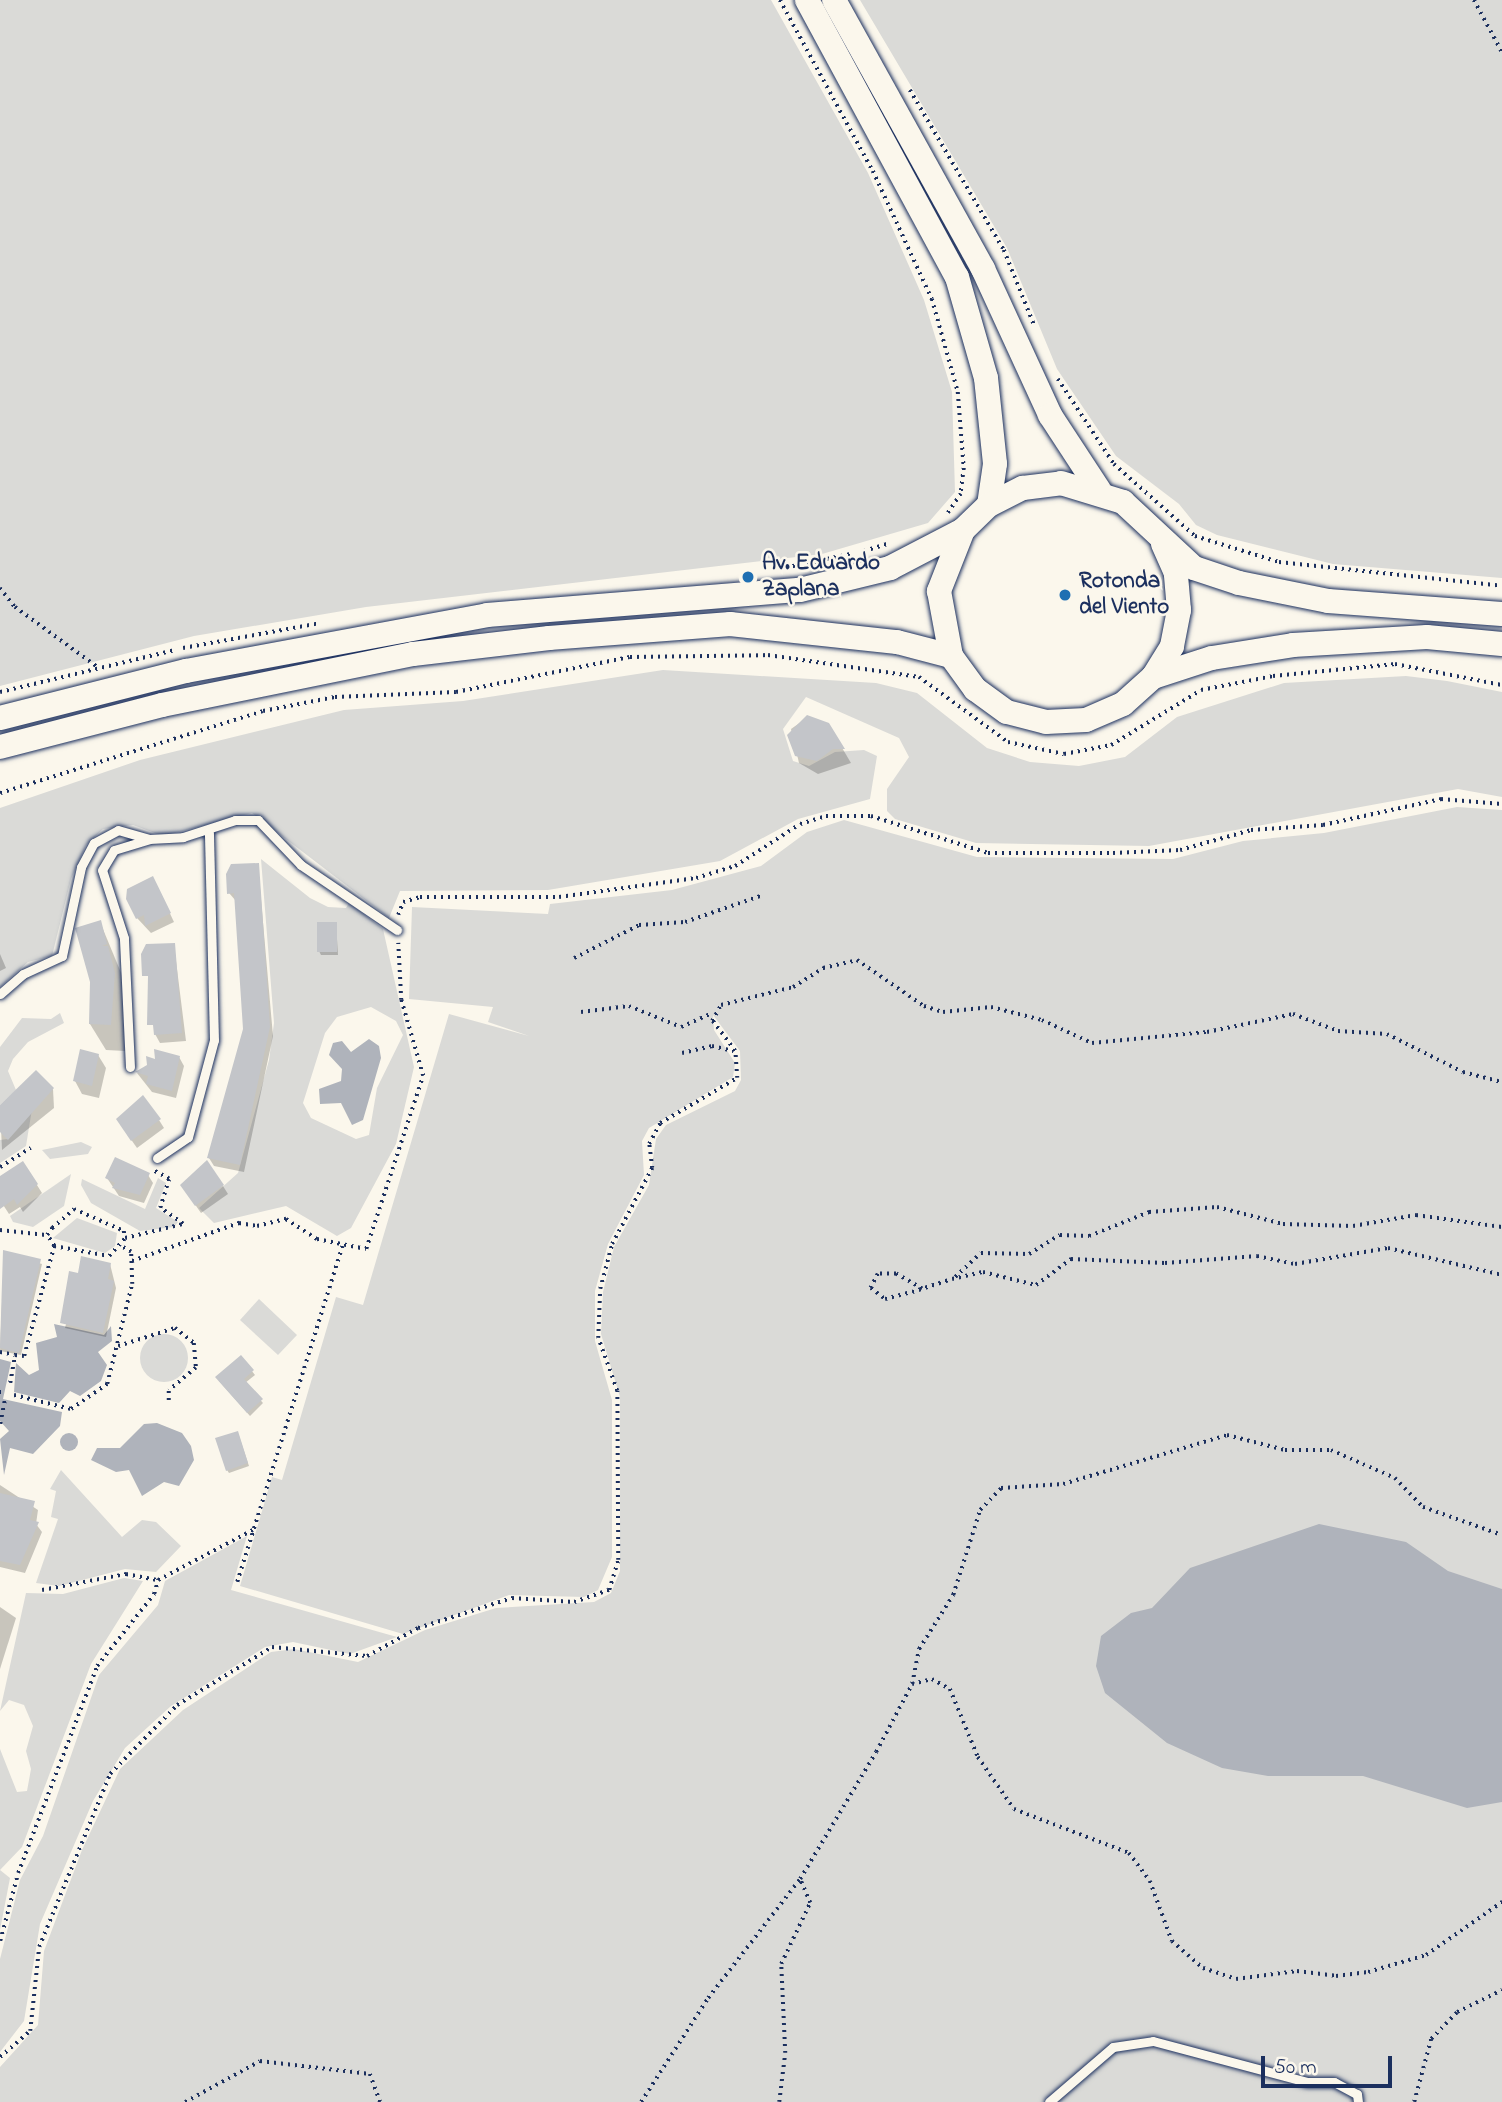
<!DOCTYPE html>
<style>
body{margin:0}
#map{position:relative;width:1502px;height:2102px;overflow:hidden;background:#fbf7ec;font-family:"Indie Flower",sans-serif}
div>[style]{position:absolute}
.green>*{inset:0;background:#dadad7}
.round{border-radius:50%}
.water>*{inset:0;background:#afb3bb}
.shadow>*{inset:0;background:#0003}
.building>*{inset:0;background:#c3c5c9}
.path>*{height:3.5px;margin-top:-1.75px;transform-origin:0;background:repeating-linear-gradient(90deg,#1b2f5e 0 2px,transparent 0 7px)}
.roads{filter:drop-shadow(0 0 2px #1b2f5e) drop-shadow(0 0 2px #1b2f5e)}
.lane>*{height:9px;margin:-4.5px;padding:0 4.5px;transform-origin:4.5px;border-radius:4.5px;background:#fbf7ec}
.secondary>*{height:24px;margin:-12px;padding:0 12px;transform-origin:12px;border-radius:12px;background:#fbf7ec}
.dots>*{width:19px;height:19px;translate:-50% -50%;box-sizing:border-box;border:4px solid #fbf7ec;border-radius:50%}
span{translate:-50% -50%;white-space:nowrap;text-align:center;line-height:1.15;-webkit-text-stroke:5px #fbf7ec;paint-order:stroke}
.poi-label{font-size:23px;color:#1b2f5e;font-weight:700}
.left{translate:0 -50%;text-align:left}
.scale{position:absolute;left:1261px;top:2056px;width:131px;height:32px;box-sizing:border-box;border:4px solid #1b2f5e;border-top:0;padding-left:9px;font-size:21px;line-height:24px;white-space:nowrap;color:#1b2f5e;-webkit-text-stroke:5px #fbf7ec;paint-order:stroke}
</style>
<div id="map">
<div class="green">
<div style="clip-path:polygon(0 0,771px 0,868px 173px,924px 300px,952px 392px,955px 492px,928px 523px,822px 554px,366px 607px,194px 636px,0 686px)"></div>
<div style="clip-path:polygon(860px 0,1502px 0,1502px 578px,1333px 564px,1217px 535px,1196px 525px,1179px 504px,1116px 456px,1057px 369px,1007px 248px)"></div>
<div style="clip-path:polygon(663px 670px,876px 683px,917px 693px,987px 748px,1030px 762px,1079px 766px,1125px 757px,1177px 717px,1284px 683px,1406px 676px,1447px 681px,1502px 692px,1502px 797px,1458px 789px,1149px 846px,976px 843px,895px 819px,887px 811px,887px 789px,909px 757px,899px 738px,806px 697px,783px 729px,793px 761px,809px 766px,835px 752px,864px 750px,877px 756px,870px 799px,798px 819px,720px 861px,548px 890px,400px 891px,389px 918px,252px 813px,163px 836px,133px 825px,103px 829px,86px 845px,71px 879px,52px 956px,28px 962px,0 987px,0 808px,140px 760px,344px 710px,463px 701px)"></div>
<div style="clip-path:polygon(1457px 807px,1502px 810px,1502px 2102px,0 2102px,0 2067px,38px 2025px,44px 1951px,82px 1850px,120px 1769px,183px 1710px,271px 1652px,294px 1649px,358px 1662px,425px 1630px,496px 1608px,594px 1602px,611px 1593px,620px 1571px,620px 1397px,601px 1334px,603px 1292px,614px 1247px,649px 1185px,656px 1139px,666px 1125px,735px 1091px,741px 1080px,740px 1051px,713px 1015px,714px 1030px,735px 1063px,733px 1077px,649px 1128px,642px 1141px,644px 1175px,608px 1244px,595px 1291px,595px 1341px,612px 1400px,612px 1557px,598px 1590px,584px 1597px,509px 1595px,403px 1634px,240px 1586px,272px 1477px,282px 1480px,336px 1297px,363px 1305px,449px 1014px,529px 1036px,488px 1022px,493px 1007px,409px 999px,412px 907px,548px 914px,550px 904px,672px 890px,761px 866px,807px 832px,844px 820px,977px 857px,1173px 859px,1243px 841px,1324px 833px)"></div>
<div style="clip-path:polygon(evenodd,261px 859px,310px 898px,328px 907px,346px 908px,349px 903px,383px 929px,414px 1067px,396px 1144px,351px 1228px,337px 1236px,286px 1206px,214px 1223px,199px 1208px,238px 1173px,269px 1060px,274px 1023px,261px 859px,371px 1007px,396px 1021px,403px 1035px,377px 1088px,369px 1135px,356px 1139px,311px 1118px,303px 1103px,325px 1033px,337px 1017px,371px 1007px)"></div>
<div style="clip-path:polygon(60px 1013px,64px 1023px,28px 1042px,13px 1059px,8px 1071px,16px 1090px,0 1105px,0 1047px,22px 1018px,51px 1019px)"></div>
<div style="clip-path:polygon(32px 1109px,26px 1146px,0 1163px,0 1140px,8px 1139px)"></div>
<div style="clip-path:polygon(81px 1142px,92px 1147px,88px 1154px,50px 1159px,42px 1150px)"></div>
<div style="clip-path:polygon(71px 1174px,64px 1206px,33px 1227px,13px 1222px,10px 1216px)"></div>
<div style="clip-path:polygon(158px 1178px,166px 1183px,156px 1208px,178px 1222px,174px 1227px,140px 1231px,91px 1203px,81px 1185px,82px 1179px,145px 1209px)"></div>
<div style="clip-path:polygon(77px 1218px,117px 1233px,115px 1246px,105px 1253px,53px 1238px)"></div>
<div style="clip-path:polygon(259px 1299px,297px 1335px,278px 1355px,240px 1320px)"></div>
<div class="round" style="left:140px;top:1334px;width:48px;height:48px"></div>
<div style="clip-path:polygon(61px 1470px,122px 1537px,142px 1520px,156px 1522px,181px 1546px,156px 1572px,125px 1569px,59px 1586px,36px 1583px,58px 1519px,51px 1517px,56px 1491px,50px 1489px)"></div>
<div style="clip-path:polygon(247px 1536px,231px 1590px,397px 1637px,350px 1654px,293px 1642px,265px 1647px,171px 1706px,125px 1748px,93px 1801px,40px 1924px,24px 2021px,0 2052px,0 1959px,20px 1880px,43px 1836px,99px 1675px,158px 1605px,165px 1581px)"></div>
<div style="clip-path:polygon(124px 1578px,143px 1581px,91px 1664px,22px 1847px,0 1870px,0 1749px,17px 1792px,27px 1791px,31px 1769px,26px 1751px,33px 1726px,24px 1705px,9px 1700px,0 1711px,26px 1593px,63px 1594px)"></div>
<div style="clip-path:polygon(0 1870px,10px 1878px,0 1930px)"></div>
</div>
<div class="water">
<div style="clip-path:polygon(369px 1039px,379px 1046px,381px 1058px,363px 1120px,352px 1125px,341px 1103px,320px 1104px,319px 1089px,341px 1081px,342px 1069px,329px 1055px,333px 1043px,342px 1041px,351px 1052px)"></div>
<div style="clip-path:polygon(54px 1324px,104px 1335px,111px 1326px,112px 1341px,98px 1352px,107px 1365px,101px 1381px,80px 1396px,70px 1391px,59px 1403px,14px 1392px,16px 1363px,29px 1375px,39px 1370px,36px 1343px,57px 1337px)"></div>
<div style="clip-path:polygon(0 1359px,11px 1362px,3px 1399px,62px 1412px,60px 1426px,33px 1454px,10px 1448px,4px 1475px,0 1439px,9px 1431px,0 1421px)"></div>
<div style="clip-path:polygon(157px 1423px,182px 1433px,191px 1446px,194px 1460px,179px 1486px,164px 1482px,142px 1496px,129px 1470px,116px 1472px,91px 1460px,97px 1448px,120px 1448px,144px 1424px)"></div>
<div class="round" style="left:60px;top:1433px;width:18px;height:18px"></div>
<div style="clip-path:polygon(1319px 1524px,1406px 1542px,1448px 1571px,1502px 1589px,1502px 1802px,1467px 1808px,1363px 1776px,1268px 1776px,1222px 1768px,1167px 1743px,1105px 1693px,1096px 1666px,1101px 1636px,1131px 1613px,1152px 1608px,1190px 1568px)"></div>
</div>
<div class="shadow">
<div style="clip-path:polygon(808px 717px,828px 724px,851px 763px,818px 774px,799px 763px,791px 729px)"></div>
<div style="clip-path:polygon(258px 865px,273px 1036px,244px 1172px,214px 1166px,209px 1158px,245px 1029px,236px 901px,229px 893px)"></div>
<div style="clip-path:polygon(157px 886px,174px 922px,151px 933px,137px 918px)"></div>
<div style="clip-path:polygon(100px 922px,122px 975px,125px 1051px,106px 1050px,90px 1024px)"></div>
<div style="clip-path:polygon(336px 924px,338px 955px,321px 955px,319px 951px)"></div>
<div style="clip-path:polygon(174px 945px,186px 1041px,160px 1043px,155px 1034px)"></div>
<div style="clip-path:polygon(0 954px,6px 968px,0 971px)"></div>
<div style="clip-path:polygon(98px 1055px,106px 1068px,99px 1098px,82px 1094px,75px 1081px)"></div>
<div style="clip-path:polygon(179px 1057px,184px 1066px,176px 1098px,152px 1092px,137px 1073px)"></div>
<div style="clip-path:polygon(53px 1089px,54px 1108px,2px 1150px,0 1107px)"></div>
<div style="clip-path:polygon(159px 1120px,164px 1128px,137px 1148px,123px 1128px)"></div>
<div style="clip-path:polygon(23px 1163px,42px 1193px,23px 1212px,20px 1207px,9px 1214px,0 1200px,0 1178px)"></div>
<div style="clip-path:polygon(148px 1175px,153px 1183px,144px 1203px,119px 1196px,107px 1178px)"></div>
<div style="clip-path:polygon(223px 1186px,228px 1194px,201px 1213px,187px 1193px)"></div>
<div style="clip-path:polygon(4px 1252px,42px 1264px,21px 1355px,0 1351px)"></div>
<div style="clip-path:polygon(110px 1264px,116px 1288px,106px 1337px,65px 1328px,79px 1275px)"></div>
<div style="clip-path:polygon(241px 1357px,255px 1375px,245px 1383px,263px 1403px,250px 1416px,219px 1381px)"></div>
<div style="clip-path:polygon(239px 1436px,249px 1466px,229px 1473px,227px 1470px)"></div>
<div style="clip-path:polygon(0 1485px,38px 1510px,36px 1524px,42px 1532px,25px 1573px,0 1567px)"></div>
<div style="clip-path:polygon(0 1607px,16px 1618px,0 1669px)"></div>
</div>
<div class="building">
<div style="clip-path:polygon(807px 715px,829px 723px,845px 749px,833px 749px,817px 761px,795px 756px,787px 735px)"></div>
<div style="clip-path:polygon(259px 863px,270px 1027px,240px 1165px,207px 1158px,243px 1029px,234px 893px,227px 894px,226px 874px,231px 864px)"></div>
<div style="clip-path:polygon(153px 876px,171px 913px,145px 926px,144px 915px,136px 919px,126px 899px,127px 889px)"></div>
<div style="clip-path:polygon(101px 920px,107px 944px,102px 946px,108px 946px,115px 973px,111px 1025px,89px 1024px,90px 982px,75px 928px)"></div>
<div style="clip-path:polygon(317px 922px,337px 922px,337px 952px,317px 952px)"></div>
<div style="clip-path:polygon(175px 943px,182px 1033px,154px 1035px,153px 1025px,147px 1025px,148px 976px,142px 976px,141px 954px,146px 944px)"></div>
<div style="clip-path:polygon(80px 1049px,99px 1054px,92px 1086px,73px 1081px)"></div>
<div style="clip-path:polygon(154px 1049px,180px 1056px,172px 1091px,146px 1084px,148px 1076px,135px 1072px,147px 1065px,146px 1056px,155px 1059px)"></div>
<div style="clip-path:polygon(36px 1070px,54px 1088px,8px 1140px,0 1132px,0 1105px)"></div>
<div style="clip-path:polygon(143px 1095px,161px 1119px,131px 1141px,116px 1119px)"></div>
<div style="clip-path:polygon(115px 1157px,150px 1173px,140px 1195px,112px 1188px,115px 1183px,105px 1178px)"></div>
<div style="clip-path:polygon(207px 1160px,224px 1185px,195px 1206px,180px 1185px)"></div>
<div style="clip-path:polygon(23px 1161px,38px 1184px,17px 1205px,14px 1199px,0 1209px,0 1176px)"></div>
<div style="clip-path:polygon(3px 1250px,41px 1259px,19px 1353px,0 1348px)"></div>
<div style="clip-path:polygon(81px 1256px,111px 1263px,108px 1279px,114px 1281px,103px 1333px,60px 1323px,69px 1271px,78px 1273px)"></div>
<div style="clip-path:polygon(241px 1355px,254px 1370px,244px 1379px,263px 1399px,247px 1413px,215px 1377px)"></div>
<div style="clip-path:polygon(238px 1431px,248px 1463px,226px 1471px,215px 1438px)"></div>
<div style="clip-path:polygon(0 1493px,35px 1501px,30px 1520px,39px 1522px,20px 1565px,0 1561px)"></div>
</div>
<div class="path">
<div style="left:780px;top:0;width:195px;rotate:61.5deg"></div>
<div style="left:873px;top:171px;width:141px;rotate:65.3deg"></div>
<div style="left:932px;top:299px;width:97px;rotate:74.4deg"></div>
<div style="left:958px;top:392px;width:76px;rotate:85.5deg"></div>
<div style="left:964px;top:468px;width:26px;rotate:97deg"></div>
<div style="left:961px;top:494px;width:23px;rotate:124deg"></div>
<div style="left:1474px;top:0;width:59px;rotate:61.7deg"></div>
<div style="left:910px;top:90px;width:186px;rotate:59.6deg"></div>
<div style="left:1004px;top:250px;width:83px;rotate:68.1deg"></div>
<div style="left:1058px;top:379px;width:102px;rotate:56.6deg"></div>
<div style="left:1114px;top:464px;width:108px;rotate:41.6deg"></div>
<div style="left:1195px;top:536px;width:88px;rotate:17.2deg"></div>
<div style="left:1279px;top:562px;width:224px;rotate:6.1deg"></div>
<div style="left:864px;top:551px;width:24px;rotate:-17deg"></div>
<div style="left:779px;top:569px;width:73px;rotate:-11.9deg"></div>
<div style="left:0;top:588px;width:24px;rotate:52deg"></div>
<div style="left:15px;top:607px;width:104px;rotate:36deg"></div>
<div style="left:183px;top:648px;width:139px;rotate:-10.3deg"></div>
<div style="left:0;top:692px;width:180px;rotate:-13.5deg"></div>
<div style="left:0;top:793px;width:275px;rotate:-17.3deg"></div>
<div style="left:263px;top:711px;width:73px;rotate:-11deg"></div>
<div style="left:335px;top:697px;width:121px;rotate:-2.4deg"></div>
<div style="left:456px;top:692px;width:177px;rotate:-11.4deg"></div>
<div style="left:630px;top:657px;width:138px;rotate:-0.8deg"></div>
<div style="left:768px;top:655px;width:153px;rotate:8.3deg"></div>
<div style="left:919px;top:677px;width:110px;rotate:36.1deg"></div>
<div style="left:1008px;top:742px;width:57px;rotate:12.1deg"></div>
<div style="left:1064px;top:754px;width:48px;rotate:-10.8deg"></div>
<div style="left:1111px;top:745px;width:105px;rotate:-31.4deg"></div>
<div style="left:1201px;top:690px;width:73px;rotate:-11deg"></div>
<div style="left:1273px;top:676px;width:123px;rotate:-5.6deg"></div>
<div style="left:1395px;top:664px;width:109px;rotate:11.1deg"></div>
<div style="left:398px;top:915px;width:14px;rotate:-69deg"></div>
<div style="left:403px;top:902px;width:18px;rotate:-16deg"></div>
<div style="left:420px;top:897px;width:139px"></div>
<div style="left:559px;top:897px;width:138px;rotate:-7.9deg"></div>
<div style="left:696px;top:878px;width:41px;rotate:-17.1deg"></div>
<div style="left:735px;top:866px;width:77px;rotate:-32.9deg"></div>
<div style="left:800px;top:824px;width:27px;rotate:-17deg"></div>
<div style="left:826px;top:816px;width:45px"></div>
<div style="left:871px;top:816px;width:123px;rotate:17.5deg"></div>
<div style="left:988px;top:853px;width:125px"></div>
<div style="left:1113px;top:853px;width:67px;rotate:-2.6deg"></div>
<div style="left:1180px;top:850px;width:74px;rotate:-15.7deg"></div>
<div style="left:1251px;top:830px;width:72px;rotate:-4deg"></div>
<div style="left:1323px;top:825px;width:121px;rotate:-12.4deg"></div>
<div style="left:1441px;top:799px;width:61px;rotate:4.7deg"></div>
<div style="left:574px;top:958px;width:73px;rotate:-26.9deg"></div>
<div style="left:639px;top:925px;width:46px;rotate:-3.7deg"></div>
<div style="left:685px;top:922px;width:83px;rotate:-19.1deg"></div>
<div style="left:581px;top:1012px;width:48px;rotate:-7.1deg"></div>
<div style="left:629px;top:1006px;width:56px;rotate:22deg"></div>
<div style="left:681px;top:1027px;width:34px;rotate:-24deg"></div>
<div style="left:682px;top:1053px;width:31px;rotate:-13deg"></div>
<div style="left:712px;top:1046px;width:22px;rotate:13deg"></div>
<div style="left:0;top:1167px;width:36px;rotate:-32deg"></div>
<div style="left:0;top:1230px;width:46px;rotate:6.2deg"></div>
<div style="left:54px;top:1246px;width:56px;rotate:10.3deg"></div>
<div style="left:109px;top:1256px;width:24px;rotate:-48deg"></div>
<div style="left:132px;top:1261px;width:114px;rotate:-19.6deg"></div>
<div style="left:239px;top:1223px;width:18px;rotate:9deg"></div>
<div style="left:257px;top:1226px;width:30px;rotate:-14deg"></div>
<div style="left:286px;top:1219px;width:37px;rotate:33deg"></div>
<div style="left:317px;top:1239px;width:50px;rotate:11.5deg"></div>
<div style="left:366px;top:1249px;width:182px;rotate:-71.8deg"></div>
<div style="left:423px;top:1076px;width:79px;rotate:-106.1deg"></div>
<div style="left:401px;top:1000px;width:57px;rotate:-93deg"></div>
<div style="left:955px;top:1277px;width:35px;rotate:-43deg"></div>
<div style="left:981px;top:1253px;width:48px;rotate:1.2deg"></div>
<div style="left:1029px;top:1254px;width:36px;rotate:-32deg"></div>
<div style="left:1060px;top:1235px;width:29px;rotate:2deg"></div>
<div style="left:1089px;top:1236px;width:65px;rotate:-21.8deg"></div>
<div style="left:1149px;top:1212px;width:68px;rotate:-4.2deg"></div>
<div style="left:1217px;top:1207px;width:68px;rotate:14.4deg"></div>
<div style="left:1283px;top:1224px;width:70px;rotate:1.6deg"></div>
<div style="left:1353px;top:1226px;width:64px;rotate:-9.9deg"></div>
<div style="left:1416px;top:1215px;width:87px;rotate:7.9deg"></div>
<div style="left:922px;top:1289px;width:30px;rotate:-150deg"></div>
<div style="left:896px;top:1274px;width:18px;rotate:180deg"></div>
<div style="left:878px;top:1274px;width:16px;rotate:117deg"></div>
<div style="left:871px;top:1288px;width:18px;rotate:38deg"></div>
<div style="left:885px;top:1299px;width:28px;rotate:-15deg"></div>
<div style="left:912px;top:1292px;width:42px;rotate:-18deg"></div>
<div style="left:952px;top:1279px;width:32px;rotate:-13deg"></div>
<div style="left:983px;top:1272px;width:55px;rotate:13.8deg"></div>
<div style="left:1036px;top:1285px;width:44px;rotate:-36.6deg"></div>
<div style="left:1071px;top:1259px;width:94px;rotate:2.4deg"></div>
<div style="left:1165px;top:1263px;width:92px;rotate:-4.4deg"></div>
<div style="left:1257px;top:1256px;width:39px;rotate:12deg"></div>
<div style="left:1295px;top:1264px;width:94px;rotate:-9.8deg"></div>
<div style="left:1388px;top:1248px;width:117px;rotate:13.3deg"></div>
<div style="left:118px;top:1346px;width:60px;rotate:-17.5deg"></div>
<div style="left:175px;top:1328px;width:24px;rotate:38deg"></div>
<div style="left:194px;top:1343px;width:25px;rotate:85deg"></div>
<div style="left:196px;top:1368px;width:35px;rotate:140deg"></div>
<div style="left:169px;top:1391px;width:12px;rotate:90deg"></div>
<div style="left:0;top:1352px;width:15px;rotate:11deg"></div>
<div style="left:10px;top:1383px;width:28px;rotate:-80deg"></div>
<div style="left:15px;top:1355px;width:9px;rotate:6deg"></div>
<div style="left:24px;top:1356px;width:114px;rotate:-74.7deg"></div>
<div style="left:54px;top:1246px;width:13px;rotate:-122deg"></div>
<div style="left:47px;top:1235px;width:9px;rotate:-54deg"></div>
<div style="left:52px;top:1228px;width:29px;rotate:-41deg"></div>
<div style="left:74px;top:1209px;width:55px;rotate:23.7deg"></div>
<div style="left:124px;top:1231px;width:7px;rotate:82deg"></div>
<div style="left:125px;top:1238px;width:60px;rotate:-13.6deg"></div>
<div style="left:183px;top:1224px;width:28px;rotate:-145deg"></div>
<div style="left:160px;top:1208px;width:30px;rotate:-73deg"></div>
<div style="left:169px;top:1179px;width:19px;rotate:-152deg"></div>
<div style="left:0;top:1392px;width:1px"></div>
<div style="left:14px;top:1395px;width:59px;rotate:13.8deg"></div>
<div style="left:71px;top:1409px;width:44px;rotate:-34.8deg"></div>
<div style="left:107px;top:1384px;width:103px;rotate:-76deg"></div>
<div style="left:132px;top:1284px;width:32px;rotate:-92deg"></div>
<div style="left:131px;top:1252px;width:10px;rotate:-151deg"></div>
<div style="left:0;top:1424px;width:25px;rotate:-79deg"></div>
<div style="left:237px;top:1582px;width:352px;rotate:-72.6deg"></div>
<div style="left:42px;top:1590px;width:86px;rotate:-10.8deg"></div>
<div style="left:126px;top:1574px;width:33px;rotate:11deg"></div>
<div style="left:158px;top:1580px;width:107px;rotate:-27.8deg"></div>
<div style="left:912px;top:1684px;width:21px;rotate:-14deg"></div>
<div style="left:932px;top:1679px;width:21px;rotate:29deg"></div>
<div style="left:950px;top:1689px;width:74px;rotate:67.6deg"></div>
<div style="left:978px;top:1757px;width:63px;rotate:55.3deg"></div>
<div style="left:1014px;top:1809px;width:123px;rotate:20.9deg"></div>
<div style="left:1129px;top:1853px;width:35px;rotate:53deg"></div>
<div style="left:1150px;top:1881px;width:64px;rotate:69.9deg"></div>
<div style="left:1172px;top:1941px;width:41px;rotate:41.1deg"></div>
<div style="left:1203px;top:1968px;width:35px;rotate:18deg"></div>
<div style="left:1236px;top:1979px;width:62px;rotate:-7.5deg"></div>
<div style="left:1297px;top:1971px;width:39px;rotate:7deg"></div>
<div style="left:1336px;top:1976px;width:32px;rotate:-7deg"></div>
<div style="left:1368px;top:1972px;width:60px;rotate:-16.3deg"></div>
<div style="left:1426px;top:1955px;width:93px;rotate:-34.9deg"></div>
<div style="left:0;top:1941px;width:70px;rotate:-75.2deg"></div>
<div style="left:18px;top:1873px;width:222px;rotate:-69.1deg"></div>
<div style="left:97px;top:1666px;width:92px;rotate:-51.6deg"></div>
<div style="left:154px;top:1594px;width:15px;rotate:-74deg"></div>
<div style="left:0;top:2057px;width:40px;rotate:-41deg"></div>
<div style="left:30px;top:2031px;width:84px;rotate:-83.9deg"></div>
<div style="left:39px;top:1947px;width:187px;rotate:-67.7deg"></div>
<div style="left:110px;top:1774px;width:96px;rotate:-45.8deg"></div>
<div style="left:177px;top:1705px;width:111px;rotate:-31.4deg"></div>
<div style="left:272px;top:1647px;width:95px;rotate:5.4deg"></div>
<div style="left:367px;top:1656px;width:58px;rotate:-28.8deg"></div>
<div style="left:418px;top:1628px;width:99px;rotate:-17.7deg"></div>
<div style="left:512px;top:1598px;width:62px;rotate:3.7deg"></div>
<div style="left:574px;top:1602px;width:37px;rotate:-19deg"></div>
<div style="left:609px;top:1590px;width:31px;rotate:-73deg"></div>
<div style="left:618px;top:1560px;width:169px;rotate:-90.3deg"></div>
<div style="left:617px;top:1391px;width:56px;rotate:-109.7deg"></div>
<div style="left:598px;top:1338px;width:49px;rotate:-87.7deg"></div>
<div style="left:600px;top:1289px;width:47px;rotate:-75.1deg"></div>
<div style="left:612px;top:1244px;width:86px;rotate:-62.2deg"></div>
<div style="left:652px;top:1168px;width:24px;rotate:-97deg"></div>
<div style="left:649px;top:1144px;width:24px;rotate:-62deg"></div>
<div style="left:660px;top:1123px;width:89px;rotate:-30.3deg"></div>
<div style="left:737px;top:1078px;width:27px;rotate:-94deg"></div>
<div style="left:735px;top:1051px;width:38px;rotate:-127deg"></div>
<div style="left:712px;top:1021px;width:18px;rotate:-61deg"></div>
<div style="left:721px;top:1005px;width:74px;rotate:-14deg"></div>
<div style="left:793px;top:987px;width:36px;rotate:-32deg"></div>
<div style="left:823px;top:968px;width:35px;rotate:-13deg"></div>
<div style="left:857px;top:960px;width:81px;rotate:34.5deg"></div>
<div style="left:924px;top:1006px;width:20px;rotate:18deg"></div>
<div style="left:943px;top:1012px;width:48px;rotate:-5.9deg"></div>
<div style="left:991px;top:1007px;width:53px;rotate:14.3deg"></div>
<div style="left:1042px;top:1020px;width:55px;rotate:24.7deg"></div>
<div style="left:1092px;top:1043px;width:116px;rotate:-5.5deg"></div>
<div style="left:1207px;top:1032px;width:88px;rotate:-11.8deg"></div>
<div style="left:1293px;top:1014px;width:48px;rotate:20.7deg"></div>
<div style="left:1338px;top:1031px;width:49px;rotate:3.5deg"></div>
<div style="left:1387px;top:1034px;width:85px;rotate:26.6deg"></div>
<div style="left:1463px;top:1072px;width:40px;rotate:14.4deg"></div>
<div style="left:185px;top:2102px;width:85px;rotate:-28.7deg"></div>
<div style="left:260px;top:2061px;width:111px;rotate:6.7deg"></div>
<div style="left:370px;top:2074px;width:30px;rotate:70deg"></div>
<div style="left:641px;top:2102px;width:124px;rotate:-57.2deg"></div>
<div style="left:708px;top:1998px;width:150px;rotate:-52.3deg"></div>
<div style="left:800px;top:1879px;width:148px;rotate:-59.1deg"></div>
<div style="left:876px;top:1752px;width:77px;rotate:-62.1deg"></div>
<div style="left:912px;top:1684px;width:36px;rotate:-79deg"></div>
<div style="left:919px;top:1649px;width:64px;rotate:-57.8deg"></div>
<div style="left:953px;top:1595px;width:89px;rotate:-72.4deg"></div>
<div style="left:980px;top:1510px;width:30px;rotate:-46deg"></div>
<div style="left:1001px;top:1488px;width:62px;rotate:-3.7deg"></div>
<div style="left:1063px;top:1484px;width:171px;rotate:-16.6deg"></div>
<div style="left:1227px;top:1435px;width:60px;rotate:14.5deg"></div>
<div style="left:1285px;top:1450px;width:46px"></div>
<div style="left:1331px;top:1450px;width:70px;rotate:23.6deg"></div>
<div style="left:1395px;top:1478px;width:40px;rotate:46deg"></div>
<div style="left:1423px;top:1507px;width:84px;rotate:19.5deg"></div>
<div style="left:779px;top:2102px;width:49px;rotate:-83deg"></div>
<div style="left:785px;top:2053px;width:89px;rotate:-92.6deg"></div>
<div style="left:781px;top:1964px;width:68px;rotate:-64.6deg"></div>
<div style="left:810px;top:1903px;width:26px;rotate:-113deg"></div>
<div style="left:1414px;top:2102px;width:65px;rotate:-74.9deg"></div>
<div style="left:1431px;top:2039px;width:37px;rotate:-46deg"></div>
<div style="left:1457px;top:2012px;width:50px;rotate:-26.1deg"></div>
</div>
<div class="roads">
<div class="lane">
<div style="left:0;top:994px;width:30px;rotate:-41deg"></div>
<div style="left:23px;top:974px;width:43px;rotate:-24.8deg"></div>
<div style="left:62px;top:956px;width:91px;rotate:-77.9deg"></div>
<div style="left:81px;top:867px;width:27px;rotate:-62deg"></div>
<div style="left:94px;top:843px;width:27px;rotate:-28deg"></div>
<div style="left:118px;top:830px;width:32px;rotate:16deg"></div>
<div style="left:149px;top:839px;width:34px;rotate:-3deg"></div>
<div style="left:183px;top:837px;width:55px;rotate:-18.1deg"></div>
<div style="left:235px;top:820px;width:23px"></div>
<div style="left:258px;top:820px;width:62px;rotate:46.3deg"></div>
<div style="left:301px;top:865px;width:116px;rotate:34.1deg"></div>
<div style="left:130px;top:1067px;width:129px;rotate:-92.7deg"></div>
<div style="left:124px;top:938px;width:71px;rotate:-107.9deg"></div>
<div style="left:102px;top:870px;width:23px;rotate:-59deg"></div>
<div style="left:114px;top:850px;width:37px;rotate:-17deg"></div>
<div style="left:157px;top:1158px;width:37px;rotate:-34deg"></div>
<div style="left:188px;top:1137px;width:100px;rotate:-75deg"></div>
<div style="left:214px;top:1040px;width:207px;rotate:-91.4deg"></div>
<div style="left:1049px;top:2102px;width:84px;rotate:-40.7deg"></div>
<div style="left:1113px;top:2047px;width:40px;rotate:-8.5deg"></div>
<div style="left:1153px;top:2041px;width:159px;rotate:14.9deg"></div>
<div style="left:1307px;top:2082px;width:27px"></div>
<div style="left:1334px;top:2082px;width:26px;rotate:28deg"></div>
<div style="left:1357px;top:2094px;width:8px;rotate:83deg"></div>
</div>
<div class="secondary">
<div style="left:807px;top:0;width:315px;rotate:61.6deg"></div>
<div style="left:957px;top:277px;width:105px;rotate:74deg"></div>
<div style="left:986px;top:378px;width:86px;rotate:84deg"></div>
<div style="left:995px;top:464px;width:41px;rotate:98.3deg"></div>
<div style="left:834px;top:0;width:308px;rotate:61deg"></div>
<div style="left:983px;top:269px;width:161px;rotate:65.3deg"></div>
<div style="left:1050px;top:415px;width:90px;rotate:56.8deg"></div>
<div style="left:963px;top:530px;width:66px;rotate:111.5deg"></div>
<div style="left:939px;top:591px;width:66px;rotate:79.5deg"></div>
<div style="left:951px;top:656px;width:41px;rotate:54deg"></div>
<div style="left:975px;top:689px;width:39px;rotate:36deg"></div>
<div style="left:1007px;top:712px;width:40px;rotate:14.4deg"></div>
<div style="left:1046px;top:722px;width:40px;rotate:-2.9deg"></div>
<div style="left:1086px;top:720px;width:40px;rotate:-23.4deg"></div>
<div style="left:1123px;top:704px;width:40px;rotate:-42deg"></div>
<div style="left:1153px;top:677px;width:36px;rotate:-58deg"></div>
<div style="left:1172px;top:646px;width:37px;rotate:-79deg"></div>
<div style="left:1179px;top:610px;width:37px;rotate:-95deg"></div>
<div style="left:1176px;top:573px;width:32px;rotate:-114deg"></div>
<div style="left:1153px;top:677px;width:62px;rotate:-17.9deg"></div>
<div style="left:1212px;top:658px;width:82px;rotate:-9.1deg"></div>
<div style="left:1293px;top:645px;width:134px;rotate:-3.4deg"></div>
<div style="left:1427px;top:637px;width:75px;rotate:5.3deg"></div>
<div style="left:0;top:718px;width:192px;rotate:-14.2deg"></div>
<div style="left:186px;top:671px;width:306px;rotate:-10.5deg"></div>
<div style="left:487px;top:615px;width:314px;rotate:-4.6deg"></div>
<div style="left:800px;top:590px;width:93px;rotate:-13.7deg"></div>
<div style="left:890px;top:568px;width:82px;rotate:-27.5deg"></div>
<div style="left:963px;top:530px;width:36px;rotate:-44deg"></div>
<div style="left:989px;top:505px;width:38px;rotate:-27deg"></div>
<div style="left:1023px;top:488px;width:38px;rotate:-7deg"></div>
<div style="left:1061px;top:483px;width:65px;rotate:17deg"></div>
<div style="left:1123px;top:502px;width:97px;rotate:42.9deg"></div>
<div style="left:1194px;top:568px;width:47px;rotate:18.4deg"></div>
<div style="left:1239px;top:583px;width:91px;rotate:11.4deg"></div>
<div style="left:1328px;top:601px;width:174px;rotate:4.3deg"></div>
<div style="left:0;top:747px;width:167px;rotate:-14.5deg"></div>
<div style="left:162px;top:705px;width:256px;rotate:-11.5deg"></div>
<div style="left:413px;top:654px;width:137px;rotate:-6.7deg"></div>
<div style="left:549px;top:638px;width:182px;rotate:-4.4deg"></div>
<div style="left:730px;top:624px;width:168px;rotate:6.2deg"></div>
<div style="left:897px;top:642px;width:56px;rotate:14.5deg"></div>
</div>
</div>
<div class="dots">
<div style="left:748px;top:577px;background:#1f6fb2"></div>
<div style="left:1065px;top:595px;background:#1f6fb2"></div>
</div>
<div class="poi-label">
<span class="left" style="left:762px;top:577px">Av. Eduardo<br>Zaplana</span>
<span class="left" style="left:1079px;top:595px">Rotonda<br>del Viento</span>
</div>
<div class="scale">50 m</div>
</div>
